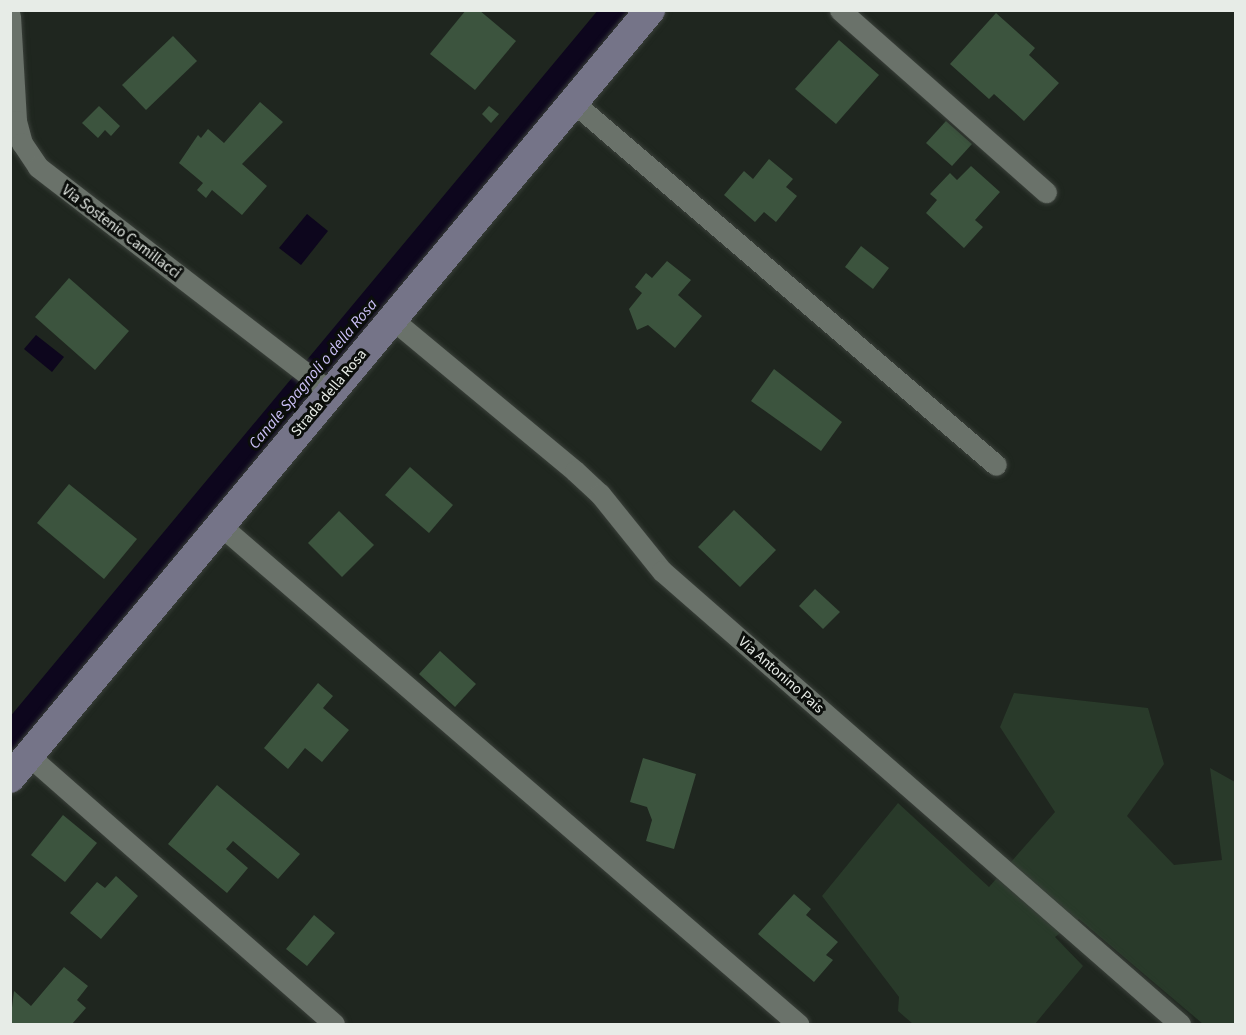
<!DOCTYPE html>
<style>
body{margin:0}
#map{position:relative;width:1246px;height:1035px;overflow:hidden;background:#1f261f;font-family:"Source Sans 3",sans-serif}
div>[style]{position:absolute}
.green>*{inset:0;background:#293a2a}
.water>*{inset:0;background:#0d061d}
.canal>*{height:26px;margin:-13px;padding:0 13px;transform-origin:13px;border-radius:13px;background:#0d061d}
.building>*{inset:0;background:#3c543e}
.roads{filter:drop-shadow(0 0 2px #3a403a) drop-shadow(0 0 2px #3a403a)}
.street>*{height:21px;margin:-10.5px;padding:0 10.5px;transform-origin:10.5px;border-radius:10.5px;background:#6a726a}
.secondary>*{height:30px;margin:-15px;padding:0 15px;transform-origin:15px;border-radius:15px;background:#757488}
span{translate:-50% -50%;white-space:nowrap;text-align:center;line-height:1.15;-webkit-text-stroke:6px #0b0e0b;paint-order:stroke}
.street-label{font-size:15px;color:#e7ece7}
.water-label{font-size:16px;color:#cdc2f9;font-style:italic}
.frame{position:absolute;inset:0;border:12px solid #e7ece7;pointer-events:none}
</style>
<div id="map">
<div class="green">
<div style="clip-path:polygon(1014px 693px,1148px 708px,1164px 764px,1127px 816px,1174px 865px,1222px 860px,1210px 768px,1235px 782px,1235px 1024px,1203px 1024px,1079px 919px,1055px 937px,1083px 966px,1035px 1024px,913px 1024px,898px 1011px,899px 997px,822px 896px,898px 803px,989px 887px,1055px 812px,1000px 727px)"></div>
</div>
<div class="water">
<div style="clip-path:polygon(307px 214px,328px 231px,301px 265px,279px 248px)"></div>
<div style="clip-path:polygon(36px 335px,64px 357px,52px 372px,24px 349px)"></div>
</div>
<div class="canal">
<div style="left:10px;top:737px;width:946px;rotate:-50.23deg"></div>
</div>
<div class="building">
<div style="clip-path:polygon(466px 10px,479px 10px,516px 41px,475px 90px,430px 54px)"></div>
<div style="clip-path:polygon(996px 13px,1035px 48px,1029px 55px,1059px 83px,1024px 121px,994px 94px,989px 99px,950px 64px)"></div>
<div style="clip-path:polygon(173px 36px,197px 61px,146px 110px,122px 85px)"></div>
<div style="clip-path:polygon(839px 40px,879px 75px,836px 124px,795px 89px)"></div>
<div style="clip-path:polygon(260px 102px,283px 122px,242px 164px,267px 186px,242px 215px,212px 190px,206px 198px,197px 190px,203px 183px,179px 163px,198px 135px,201px 138px,208px 129px,224px 143px)"></div>
<div style="clip-path:polygon(99px 106px,120px 126px,111px 136px,105px 130px,98px 138px,82px 123px)"></div>
<div style="clip-path:polygon(489px 106px,499px 114px,491px 123px,482px 114px)"></div>
<div style="clip-path:polygon(946px 121px,972px 144px,952px 166px,926px 143px)"></div>
<div style="clip-path:polygon(769px 159px,793px 179px,786px 187px,797px 196px,776px 222px,764px 212px,755px 222px,724px 195px,744px 171px,753px 179px)"></div>
<div style="clip-path:polygon(971px 166px,1000px 192px,975px 220px,983px 227px,964px 248px,926px 213px,937px 200px,930px 194px,950px 173px,957px 180px)"></div>
<div style="clip-path:polygon(861px 246px,889px 268px,873px 289px,845px 267px)"></div>
<div style="clip-path:polygon(667px 261px,691px 280px,678px 295px,702px 316px,675px 348px,648px 325px,637px 330px,629px 309px,642px 293px,635px 287px,646px 273px,652px 278px)"></div>
<div style="clip-path:polygon(69px 278px,129px 331px,95px 370px,35px 317px)"></div>
<div style="clip-path:polygon(774px 369px,842px 422px,821px 451px,751px 401px)"></div>
<div style="clip-path:polygon(410px 467px,453px 505px,429px 533px,385px 495px)"></div>
<div style="clip-path:polygon(69px 484px,137px 539px,104px 579px,37px 523px)"></div>
<div style="clip-path:polygon(734px 510px,776px 550px,740px 587px,698px 547px)"></div>
<div style="clip-path:polygon(339px 511px,374px 545px,342px 577px,308px 543px)"></div>
<div style="clip-path:polygon(815px 589px,840px 612px,823px 629px,799px 606px)"></div>
<div style="clip-path:polygon(440px 651px,476px 684px,455px 707px,419px 674px)"></div>
<div style="clip-path:polygon(318px 683px,333px 696px,323px 708px,349px 730px,322px 762px,305px 748px,288px 769px,264px 748px)"></div>
<div style="clip-path:polygon(643px 758px,696px 774px,674px 849px,646px 841px,652px 820px,647px 807px,630px 802px)"></div>
<div style="clip-path:polygon(217px 785px,300px 854px,278px 879px,233px 841px,226px 849px,248px 868px,227px 893px,168px 844px)"></div>
<div style="clip-path:polygon(63px 815px,97px 843px,65px 882px,31px 855px)"></div>
<div style="clip-path:polygon(116px 876px,138px 896px,101px 939px,70px 913px,97px 882px,105px 888px)"></div>
<div style="clip-path:polygon(794px 894px,811px 909px,806px 915px,838px 942px,826px 955px,833px 960px,814px 982px,758px 934px)"></div>
<div style="clip-path:polygon(314px 915px,335px 933px,307px 966px,286px 949px)"></div>
<div style="clip-path:polygon(64px 967px,88px 986px,77px 1000px,86px 1008px,72px 1024px,10px 1024px,14px 991px,31px 1006px)"></div>
</div>
<div class="roads">
<div class="street">
<div style="left:840px;top:10px;width:275px;rotate:41.5deg"></div>
<div style="left:10px;top:16px;width:105px;rotate:86.7deg"></div>
<div style="left:16px;top:121px;width:23px;rotate:75deg"></div>
<div style="left:22px;top:143px;width:29px;rotate:56deg"></div>
<div style="left:38px;top:167px;width:369px;rotate:37.6deg"></div>
<div style="left:573px;top:102px;width:557px;rotate:40.63deg"></div>
<div style="left:392px;top:319px;width:238px;rotate:39.7deg"></div>
<div style="left:575px;top:471px;width:34px;rotate:43deg"></div>
<div style="left:600px;top:494px;width:99px;rotate:51.2deg"></div>
<div style="left:662px;top:571px;width:688px;rotate:41.17deg"></div>
<div style="left:220px;top:525px;width:764px;rotate:40.8deg"></div>
<div style="left:28px;top:755px;width:407px;rotate:41.3deg"></div>
</div>
<div class="secondary">
<div style="left:10px;top:778px;width:1000px;rotate:-50.19deg"></div>
</div>
</div>
<div class="street-label">
<span style="left:121px;top:232px;rotate:37deg">Via Sostenio Camillacci</span>
<span style="left:329px;top:393px;rotate:-50deg">Strada della Rosa</span>
<span style="left:781px;top:675px;rotate:41deg">Via Antonino Pais</span>
</div>
<div class="water-label">
<span style="left:313px;top:374px;rotate:-50deg">Canale Spagnoli o della Rosa</span>
</div>
<div class="frame"></div>
</div>
